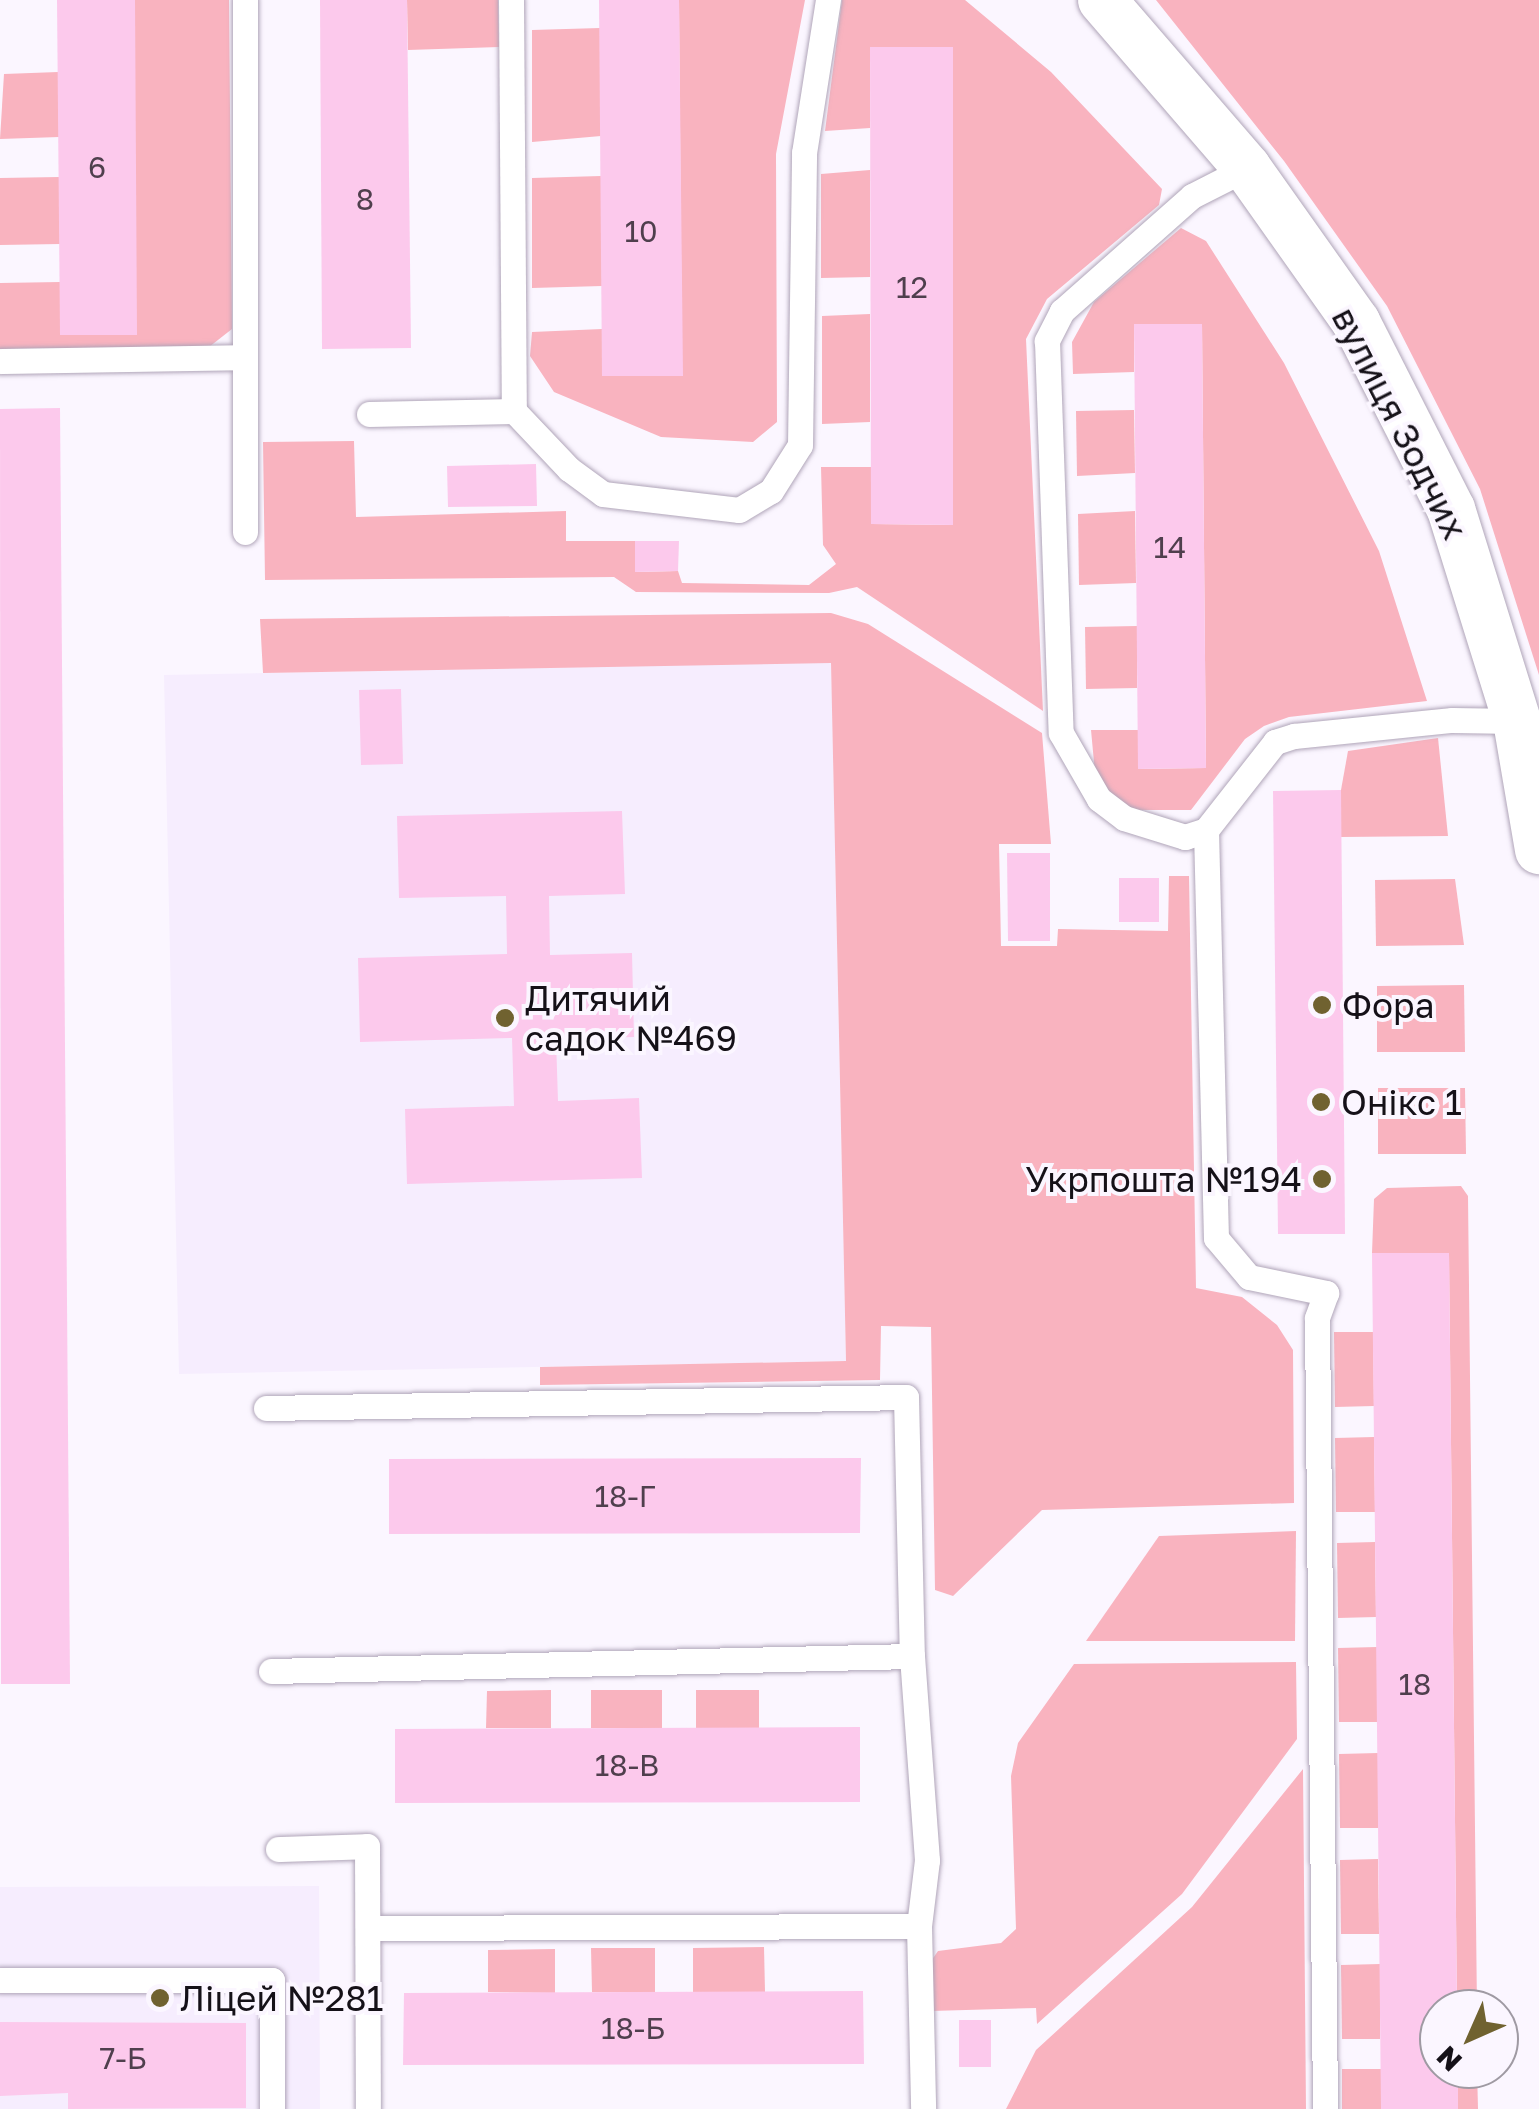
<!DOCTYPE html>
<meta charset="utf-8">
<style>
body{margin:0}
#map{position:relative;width:1539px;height:2109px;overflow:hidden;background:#fbf6ff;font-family:"Golos Text",sans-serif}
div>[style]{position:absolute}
.built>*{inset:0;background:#f6edfe}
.green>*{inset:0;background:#f9b3bf}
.building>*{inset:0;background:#fcc9ec}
.roads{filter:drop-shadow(0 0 2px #b0a5b9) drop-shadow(0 0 2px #b0a5b9)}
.lane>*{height:25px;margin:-12.5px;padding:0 12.5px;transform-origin:12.5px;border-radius:12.5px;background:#fff}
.street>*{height:48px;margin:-24px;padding:0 24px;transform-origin:24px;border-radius:24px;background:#fff}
.dots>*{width:28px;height:28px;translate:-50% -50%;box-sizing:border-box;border:5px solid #fbf6ff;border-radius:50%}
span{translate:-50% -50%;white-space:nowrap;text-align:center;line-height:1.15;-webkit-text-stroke:8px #fbf6ff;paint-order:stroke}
.number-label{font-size:30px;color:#4f3f4d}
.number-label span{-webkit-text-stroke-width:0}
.street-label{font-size:35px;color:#151118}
.poi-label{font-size:35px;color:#151118}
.left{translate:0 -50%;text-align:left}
.right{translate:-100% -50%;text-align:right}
.north{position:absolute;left:1419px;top:1989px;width:100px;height:100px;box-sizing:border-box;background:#fbf6ff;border:2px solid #9f9aa3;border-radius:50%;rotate:225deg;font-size:28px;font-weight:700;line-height:40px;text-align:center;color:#151118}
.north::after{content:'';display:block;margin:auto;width:35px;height:45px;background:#706230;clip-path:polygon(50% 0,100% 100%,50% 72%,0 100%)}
</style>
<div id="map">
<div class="built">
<div style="clip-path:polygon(831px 662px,846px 1361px,179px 1374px,164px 675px)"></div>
<div style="clip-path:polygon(319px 1886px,320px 2109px,0 2109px,0 1887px)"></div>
</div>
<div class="green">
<div style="clip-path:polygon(135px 0,229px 0,232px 329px,209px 347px,0 349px,0 283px,60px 282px)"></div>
<div style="clip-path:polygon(407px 0,498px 0,499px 47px,408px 50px)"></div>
<div style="clip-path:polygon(679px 0,805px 0,776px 154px,777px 422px,753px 442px,661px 437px,554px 392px,530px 356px,532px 332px,602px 329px,603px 376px,682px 375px)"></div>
<div style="clip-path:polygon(842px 0,965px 0,1051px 72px,1162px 189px,1159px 205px,1047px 299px,1026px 339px,1043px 711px,857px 587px,829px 593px,636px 592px,614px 577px,265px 580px,263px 442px,354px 441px,356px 517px,566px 511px,566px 541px,635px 541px,635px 572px,678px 571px,682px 583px,809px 585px,836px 564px,823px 545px,821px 467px,871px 467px,871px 524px,952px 525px,953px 47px,870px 47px,870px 128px,825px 131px)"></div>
<div style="clip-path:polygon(1156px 0,1539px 0,1539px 675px,1480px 489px,1387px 306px,1284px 161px)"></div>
<div style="clip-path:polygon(600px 28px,601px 136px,532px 142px,532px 30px)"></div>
<div style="clip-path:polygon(58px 72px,59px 137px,0 139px,4px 74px)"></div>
<div style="clip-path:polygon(870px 170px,870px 277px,821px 278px,821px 174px)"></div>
<div style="clip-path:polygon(601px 176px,602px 286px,532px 288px,532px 178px)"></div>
<div style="clip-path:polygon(59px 177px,60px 244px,0 245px,0 178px)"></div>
<div style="clip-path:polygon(1181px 228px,1206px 241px,1284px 363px,1379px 551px,1427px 701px,1289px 717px,1264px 726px,1245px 739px,1191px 810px,1130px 810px,1108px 794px,1095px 773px,1091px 730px,1138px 730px,1138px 769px,1206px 768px,1202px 324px,1134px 324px,1134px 372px,1073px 374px,1072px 342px,1094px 302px)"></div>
<div style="clip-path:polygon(870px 314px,870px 422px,822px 424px,822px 316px)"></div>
<div style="clip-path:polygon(1134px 410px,1135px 473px,1077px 476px,1076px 411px)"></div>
<div style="clip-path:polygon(1135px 511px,1136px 583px,1079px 585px,1078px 514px)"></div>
<div style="clip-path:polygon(831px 613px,868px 624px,1042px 733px,1051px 844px,999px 844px,1001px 946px,1057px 946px,1058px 929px,1168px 931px,1169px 876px,1189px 876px,1196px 1288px,1242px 1297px,1277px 1325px,1293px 1350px,1294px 1503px,1042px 1510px,953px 1596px,935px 1590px,931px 1327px,881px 1326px,880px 1380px,540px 1385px,540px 1367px,846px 1361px,831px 663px,263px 673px,260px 619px)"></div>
<div style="clip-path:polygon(1137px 626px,1137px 688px,1086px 689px,1085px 627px)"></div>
<div style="clip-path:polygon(1438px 738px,1448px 836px,1341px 837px,1341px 790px,1348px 751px)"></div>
<div style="clip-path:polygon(1455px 879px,1464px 945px,1376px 946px,1375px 880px)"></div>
<div style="clip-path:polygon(1464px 985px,1465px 1052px,1377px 1052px,1377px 986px)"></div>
<div style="clip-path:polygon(1378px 1088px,1465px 1088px,1466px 1154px,1378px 1154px)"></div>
<div style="clip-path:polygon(1461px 1186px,1468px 1196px,1477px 2009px,1457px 2009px,1449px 1253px,1372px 1253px,1374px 1199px,1387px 1188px)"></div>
<div style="clip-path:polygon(1334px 1332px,1373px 1332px,1374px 1406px,1335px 1407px)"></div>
<div style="clip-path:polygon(1374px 1437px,1375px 1512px,1336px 1512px,1335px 1438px)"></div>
<div style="clip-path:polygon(1296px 1531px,1295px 1641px,1086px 1641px,1159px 1536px)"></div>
<div style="clip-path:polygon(1375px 1542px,1376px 1617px,1338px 1618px,1337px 1543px)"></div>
<div style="clip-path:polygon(1377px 1647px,1377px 1722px,1339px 1722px,1338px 1648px)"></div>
<div style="clip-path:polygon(1296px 1662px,1297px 1739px,1182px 1894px,1037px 2024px,1036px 2008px,931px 2011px,929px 1964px,938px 1951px,1001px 1943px,1016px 1929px,1011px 1776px,1018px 1743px,1074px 1664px)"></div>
<div style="clip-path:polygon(551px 1690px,551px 1728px,486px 1728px,487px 1691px)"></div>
<div style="clip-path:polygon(591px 1690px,662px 1690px,662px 1728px,591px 1728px)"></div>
<div style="clip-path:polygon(696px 1690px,759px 1690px,759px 1728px,696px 1728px)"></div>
<div style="clip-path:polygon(1378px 1753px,1378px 1828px,1340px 1828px,1339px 1754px)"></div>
<div style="clip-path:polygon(1303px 1769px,1306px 2109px,1006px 2109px,1036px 2050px,1192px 1907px)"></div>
<div style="clip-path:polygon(1378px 1859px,1379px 1934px,1341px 1934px,1340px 1860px)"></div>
<div style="clip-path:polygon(764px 1947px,765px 1992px,693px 1992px,693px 1948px)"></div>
<div style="clip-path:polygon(591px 1948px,655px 1948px,655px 1992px,592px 1992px)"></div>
<div style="clip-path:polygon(555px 1949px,555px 1993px,488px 1992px,488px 1950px)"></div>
<div style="clip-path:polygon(1380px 1964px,1380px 2039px,1342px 2039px,1341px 1965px)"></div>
<div style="clip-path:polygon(1342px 2069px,1381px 2069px,1381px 2109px,1342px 2109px)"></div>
<div style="clip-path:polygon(1458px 2069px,1477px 2069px,1478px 2109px,1458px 2109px)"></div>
</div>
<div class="building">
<div style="clip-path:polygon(57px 0,135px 0,137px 335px,60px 335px)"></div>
<div style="clip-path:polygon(320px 0,407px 0,411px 348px,322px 349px)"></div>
<div style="clip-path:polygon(599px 0,679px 0,683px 376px,602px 376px)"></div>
<div style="clip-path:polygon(870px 47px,953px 47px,953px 525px,871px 524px)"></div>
<div style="clip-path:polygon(1134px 324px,1202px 324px,1206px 768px,1138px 769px)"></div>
<div style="clip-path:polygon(60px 408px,70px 1684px,1px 1684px,0 409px)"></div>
<div style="clip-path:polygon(536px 464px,537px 506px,448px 507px,447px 466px)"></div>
<div style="clip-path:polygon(635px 541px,679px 541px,678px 571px,635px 572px)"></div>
<div style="clip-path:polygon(401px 689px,403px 764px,361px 765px,359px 690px)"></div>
<div style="clip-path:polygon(1341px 790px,1345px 1234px,1278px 1234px,1273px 791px)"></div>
<div style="clip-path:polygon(622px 811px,625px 894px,549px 896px,550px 955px,632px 953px,634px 1037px,556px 1039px,558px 1101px,639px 1098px,642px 1178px,407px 1184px,405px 1109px,514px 1106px,512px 1038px,360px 1042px,358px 958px,507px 954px,506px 896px,399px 898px,397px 816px)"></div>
<div style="clip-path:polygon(1007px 853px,1050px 853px,1050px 941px,1008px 941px)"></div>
<div style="clip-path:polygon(1119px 878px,1159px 878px,1159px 922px,1119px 922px)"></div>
<div style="clip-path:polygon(1372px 1253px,1449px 1253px,1457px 2009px,1439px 2009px,1439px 2069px,1458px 2069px,1458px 2109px,1381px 2109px)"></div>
<div style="clip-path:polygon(861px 1458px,860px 1533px,389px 1534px,389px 1459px)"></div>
<div style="clip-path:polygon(860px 1727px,860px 1802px,395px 1803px,395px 1729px)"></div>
<div style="clip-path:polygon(863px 1991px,864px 2064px,403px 2065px,404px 1993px)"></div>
<div style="clip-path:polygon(959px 2020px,991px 2020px,991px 2067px,959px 2067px)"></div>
<div style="clip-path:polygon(0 2022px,246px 2023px,246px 2108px,68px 2109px,68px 2093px,0 2096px)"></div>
</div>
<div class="roads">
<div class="lane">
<div style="left:245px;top:0;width:532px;rotate:90deg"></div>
<div style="left:511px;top:0;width:411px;rotate:89.6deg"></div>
<div style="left:514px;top:411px;width:80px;rotate:46.5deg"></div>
<div style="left:569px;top:469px;width:42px;rotate:36.3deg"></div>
<div style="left:603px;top:494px;width:137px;rotate:6.7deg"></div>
<div style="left:739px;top:510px;width:37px;rotate:-31deg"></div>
<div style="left:771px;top:491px;width:54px;rotate:-57.8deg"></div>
<div style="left:800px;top:445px;width:292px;rotate:-89.2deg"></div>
<div style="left:804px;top:153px;width:155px;rotate:-81.1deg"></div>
<div style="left:1247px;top:168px;width:62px;rotate:153deg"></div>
<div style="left:1192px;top:196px;width:174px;rotate:138.5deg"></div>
<div style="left:1062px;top:311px;width:34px;rotate:117deg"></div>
<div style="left:1047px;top:341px;width:392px;rotate:88deg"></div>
<div style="left:1061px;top:733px;width:76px;rotate:60.1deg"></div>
<div style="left:1099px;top:799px;width:31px;rotate:37deg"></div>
<div style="left:1124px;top:818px;width:64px;rotate:17.3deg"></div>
<div style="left:1185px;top:837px;width:22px;rotate:-18deg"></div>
<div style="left:1206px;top:830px;width:112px;rotate:-51.9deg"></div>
<div style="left:1275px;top:742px;width:20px;rotate:-18deg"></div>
<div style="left:1294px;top:736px;width:159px;rotate:-5.8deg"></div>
<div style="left:1452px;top:720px;width:65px;rotate:0.9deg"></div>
<div style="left:0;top:361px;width:242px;rotate:-0.9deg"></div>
<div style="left:369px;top:414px;width:145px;rotate:-1.2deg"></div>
<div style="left:1206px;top:830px;width:408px;rotate:88.6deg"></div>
<div style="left:1216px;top:1238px;width:51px;rotate:49.8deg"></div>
<div style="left:1249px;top:1277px;width:79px;rotate:11.7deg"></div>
<div style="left:1326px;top:1293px;width:27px;rotate:110deg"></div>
<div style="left:1317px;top:1318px;width:791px;rotate:89.42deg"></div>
<div style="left:266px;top:1408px;width:640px;rotate:-0.98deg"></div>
<div style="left:906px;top:1397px;width:259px;rotate:88.7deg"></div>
<div style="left:912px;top:1656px;width:205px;rotate:85.8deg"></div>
<div style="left:927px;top:1860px;width:66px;rotate:96.9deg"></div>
<div style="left:919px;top:1926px;width:183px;rotate:88.7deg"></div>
<div style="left:271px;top:1671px;width:641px;rotate:-1.34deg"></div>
<div style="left:278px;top:1849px;width:89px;rotate:-1.9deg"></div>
<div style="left:367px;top:1846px;width:263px;rotate:89.8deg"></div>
<div style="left:370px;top:1928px;width:549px;rotate:-0.21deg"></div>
<div style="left:0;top:1980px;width:272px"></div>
<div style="left:272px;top:1980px;width:129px;rotate:90deg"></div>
</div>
<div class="street">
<div style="left:1102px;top:0;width:222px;rotate:49.2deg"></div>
<div style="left:1247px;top:168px;width:189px;rotate:54.7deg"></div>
<div style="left:1356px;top:322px;width:210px;rotate:63.1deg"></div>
<div style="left:1451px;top:509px;width:222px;rotate:72.7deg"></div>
<div style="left:1517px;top:721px;width:131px;rotate:80.3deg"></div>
</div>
</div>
<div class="dots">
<div style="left:1322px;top:1005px;background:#706230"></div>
<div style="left:505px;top:1018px;background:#706230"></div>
<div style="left:1321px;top:1102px;background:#706230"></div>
<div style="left:1322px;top:1179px;background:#706230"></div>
<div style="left:160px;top:1998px;background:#706230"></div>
</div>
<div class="number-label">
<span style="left:97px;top:167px">6</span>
<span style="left:365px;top:199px">8</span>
<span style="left:641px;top:231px">10</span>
<span style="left:912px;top:287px">12</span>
<span style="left:1170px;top:547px">14</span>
<span style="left:625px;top:1496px">18-Г</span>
<span style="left:1415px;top:1684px">18</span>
<span style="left:627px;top:1765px">18-В</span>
<span style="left:633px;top:2028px">18-Б</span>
<span style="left:123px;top:2058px">7-Б</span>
</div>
<div class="street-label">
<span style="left:1400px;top:423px;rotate:63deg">вулиця Зодчих</span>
</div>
<div class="poi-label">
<span class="left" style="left:525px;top:1018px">Дитячий<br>садок №469</span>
<span class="left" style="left:1342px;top:1005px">Фора</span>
<span class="left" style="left:1341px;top:1102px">Онікс 1</span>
<span class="right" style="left:1302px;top:1179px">Укрпошта №194</span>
<span class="left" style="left:180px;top:1998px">Ліцей №281</span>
</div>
<div class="north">N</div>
</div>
